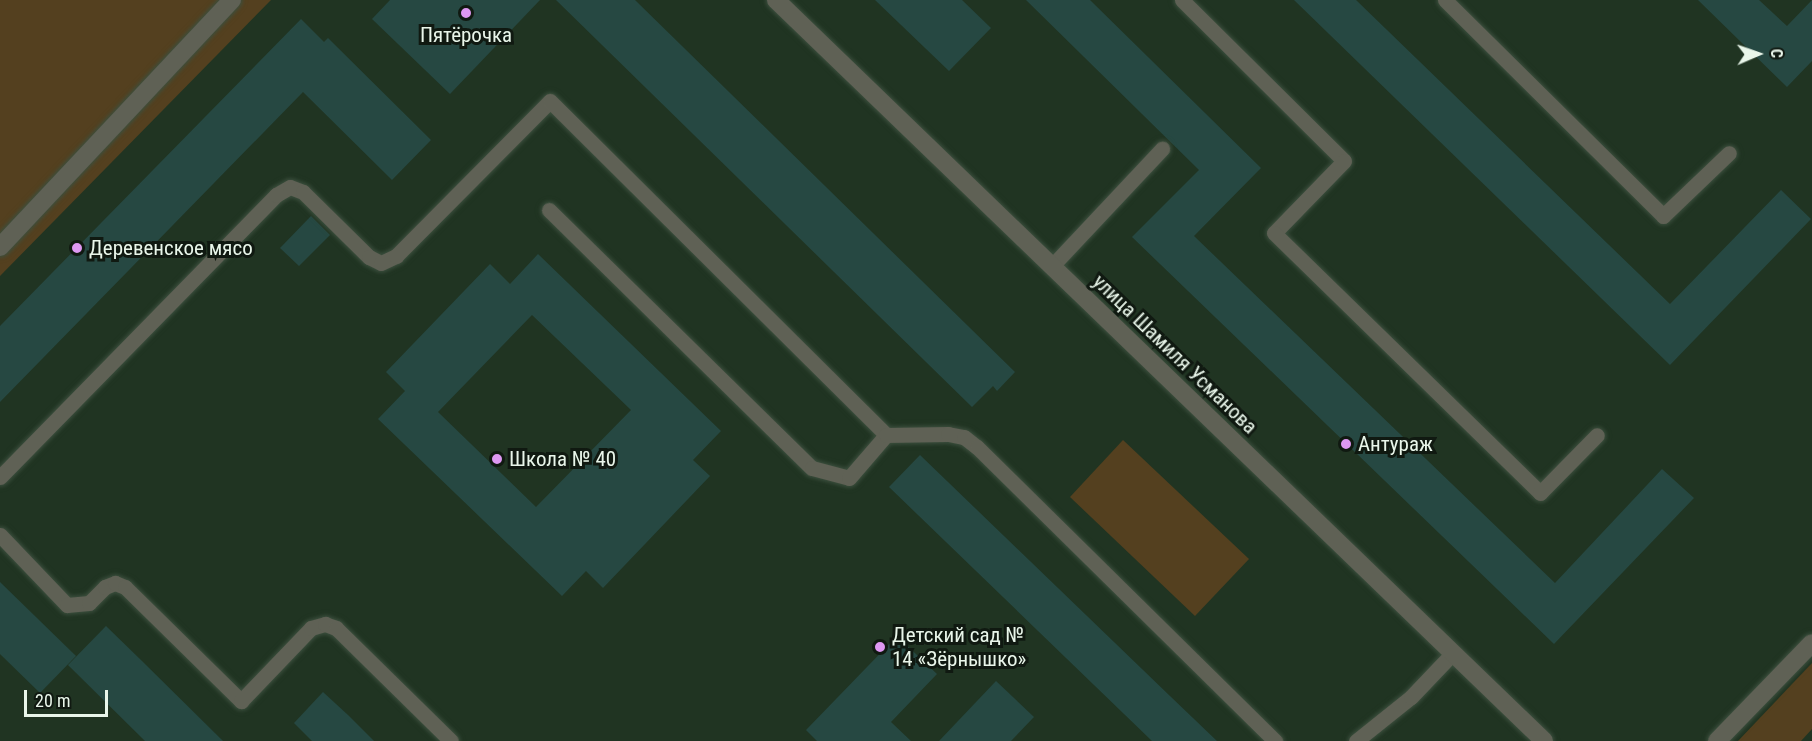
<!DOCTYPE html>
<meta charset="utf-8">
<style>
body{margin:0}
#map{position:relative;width:1812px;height:741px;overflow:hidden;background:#203422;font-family:"Roboto Condensed",sans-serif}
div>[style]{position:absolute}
.green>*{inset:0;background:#54401f}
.building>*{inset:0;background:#264842}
.roads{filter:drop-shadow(0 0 2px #3c4f3e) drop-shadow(0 0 2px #3c4f3e)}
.service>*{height:15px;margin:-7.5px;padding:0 7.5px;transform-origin:7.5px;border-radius:7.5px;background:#5f6155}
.pedestrian>*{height:18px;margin:-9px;padding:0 9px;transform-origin:9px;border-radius:9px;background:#5f6155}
.minor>*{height:18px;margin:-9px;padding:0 9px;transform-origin:9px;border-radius:9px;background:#5f6155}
.tertiary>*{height:18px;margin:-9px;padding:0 9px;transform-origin:9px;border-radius:9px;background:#5f6155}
.dots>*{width:16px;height:16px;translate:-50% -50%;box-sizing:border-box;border:3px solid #101911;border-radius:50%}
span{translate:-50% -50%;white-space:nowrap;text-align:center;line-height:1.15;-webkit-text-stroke:6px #101911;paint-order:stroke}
.poi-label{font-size:21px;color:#e9f6ea}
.left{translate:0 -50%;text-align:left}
.street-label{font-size:21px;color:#e9f6ea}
.north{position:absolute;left:1728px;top:24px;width:60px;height:60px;-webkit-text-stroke:4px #101911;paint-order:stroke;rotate:88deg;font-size:16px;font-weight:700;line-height:24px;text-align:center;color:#e9f6ea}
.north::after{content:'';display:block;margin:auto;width:21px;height:27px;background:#e9f6ea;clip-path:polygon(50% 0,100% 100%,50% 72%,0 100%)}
.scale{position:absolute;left:24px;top:690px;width:84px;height:27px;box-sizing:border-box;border:3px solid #e9f6ea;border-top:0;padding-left:8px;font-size:18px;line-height:21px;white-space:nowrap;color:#e9f6ea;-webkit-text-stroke:4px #101911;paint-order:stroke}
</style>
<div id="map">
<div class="green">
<div style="clip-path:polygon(0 0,271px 0,0 276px)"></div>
<div style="clip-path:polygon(1123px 440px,1249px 559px,1195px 616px,1070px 497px)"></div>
<div style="clip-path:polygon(1812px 663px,1812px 729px,1801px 741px,1738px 741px)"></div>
</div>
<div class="building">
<div style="clip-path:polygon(390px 0,540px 0,450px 94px,372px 19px)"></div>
<div style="clip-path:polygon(556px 0,635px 0,1015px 372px,997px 391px,993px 386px,972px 407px)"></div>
<div style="clip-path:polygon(875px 0,962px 0,991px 28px,949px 71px)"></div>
<div style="clip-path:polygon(1026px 0,1090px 0,1261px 168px,1194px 236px,1555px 583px,1662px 469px,1694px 498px,1554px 644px,1132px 237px,1199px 170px)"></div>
<div style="clip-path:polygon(1294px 0,1356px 0,1670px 304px,1781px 190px,1811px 219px,1670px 365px)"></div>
<div style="clip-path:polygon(1698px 0,1759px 0,1787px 26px,1812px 0,1812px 61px,1787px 87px)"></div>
<div style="clip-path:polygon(301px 19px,324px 42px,328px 38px,431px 140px,392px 180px,303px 92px,0 402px,0 326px)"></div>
<div style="clip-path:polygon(311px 216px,330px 235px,299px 266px,280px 248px)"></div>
<div style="clip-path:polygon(evenodd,538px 254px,721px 431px,693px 460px,710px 476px,603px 588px,586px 571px,562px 596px,378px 419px,405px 391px,386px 372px,490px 264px,510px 284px,538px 254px,532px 315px,631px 410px,536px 507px,438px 412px,532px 315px)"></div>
<div style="clip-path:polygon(920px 455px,1170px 696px,1217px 741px,1152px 741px,889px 487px)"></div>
<div style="clip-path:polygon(0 582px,76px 656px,40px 693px,0 654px)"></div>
<div style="clip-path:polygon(106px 626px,143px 662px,223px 741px,145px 741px,68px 665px)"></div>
<div style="clip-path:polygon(897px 636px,937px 674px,891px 722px,911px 741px,817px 741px,806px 730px)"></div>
<div style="clip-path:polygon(996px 681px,1034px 717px,1011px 741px,939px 741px)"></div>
<div style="clip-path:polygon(323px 692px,348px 715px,374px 741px,312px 741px,294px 723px)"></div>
</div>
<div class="roads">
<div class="service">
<div style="left:1182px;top:0;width:228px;rotate:44.8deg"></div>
<div style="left:1344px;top:161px;width:100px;rotate:134.2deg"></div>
<div style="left:1274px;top:233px;width:372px;rotate:44.3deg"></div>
<div style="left:1540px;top:493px;width:81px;rotate:-45.5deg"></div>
<div style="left:1445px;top:0;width:307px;rotate:44.7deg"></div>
<div style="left:1663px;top:216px;width:91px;rotate:-43.7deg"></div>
<div style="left:549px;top:210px;width:368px;rotate:44.5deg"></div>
<div style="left:812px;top:468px;width:38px;rotate:15deg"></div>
<div style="left:849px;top:478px;width:57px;rotate:-49.3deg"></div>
<div style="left:1052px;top:266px;width:161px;rotate:-46.8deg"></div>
<div style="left:0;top:477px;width:395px;rotate:-45.6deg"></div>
<div style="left:276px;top:195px;width:16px;rotate:-30deg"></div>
<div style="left:290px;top:187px;width:14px;rotate:21deg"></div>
<div style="left:303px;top:192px;width:93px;rotate:44.6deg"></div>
<div style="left:369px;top:257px;width:13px;rotate:27deg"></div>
<div style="left:381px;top:263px;width:17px;rotate:-25deg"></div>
<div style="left:396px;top:256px;width:218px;rotate:-45.2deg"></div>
<div style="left:550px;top:101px;width:474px;rotate:44.8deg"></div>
<div style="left:886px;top:435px;width:62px;rotate:-0.9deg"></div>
<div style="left:948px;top:434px;width:16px;rotate:11deg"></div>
<div style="left:964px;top:437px;width:16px;rotate:38deg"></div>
<div style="left:977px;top:447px;width:419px;rotate:44.6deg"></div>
<div style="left:0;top:535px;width:97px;rotate:46.3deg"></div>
<div style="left:67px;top:605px;width:22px;rotate:-5deg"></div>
<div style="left:89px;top:603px;width:23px;rotate:-45deg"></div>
<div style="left:105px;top:587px;width:11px;rotate:-22deg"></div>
<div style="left:115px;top:583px;width:11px;rotate:22deg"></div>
<div style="left:125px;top:587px;width:163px;rotate:44.5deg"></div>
<div style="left:241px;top:701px;width:101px;rotate:-46.2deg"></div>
<div style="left:311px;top:628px;width:15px;rotate:-16deg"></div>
<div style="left:325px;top:624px;width:12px;rotate:20deg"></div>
<div style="left:336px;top:628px;width:161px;rotate:44.5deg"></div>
<div style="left:1356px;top:741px;width:70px;rotate:-38.7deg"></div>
<div style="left:1411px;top:697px;width:59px;rotate:-46.4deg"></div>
</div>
<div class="pedestrian">
<div style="left:0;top:247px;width:339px;rotate:-46.8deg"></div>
</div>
<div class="minor">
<div style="left:776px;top:0;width:1067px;rotate:43.97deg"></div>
</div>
<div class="tertiary">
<div style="left:1717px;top:741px;width:136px;rotate:-45.9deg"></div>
</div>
</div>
<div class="dots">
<div style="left:466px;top:13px;background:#de98f2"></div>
<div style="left:77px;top:248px;background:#de98f2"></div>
<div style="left:1346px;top:444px;background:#de98f2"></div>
<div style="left:497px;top:459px;background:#de98f2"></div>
<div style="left:880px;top:647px;background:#de98f2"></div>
</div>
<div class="poi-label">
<span style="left:466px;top:35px">Пятёрочка</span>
<span class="left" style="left:89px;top:248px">Деревенское мясо</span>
<span class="left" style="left:1358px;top:444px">Антураж</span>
<span class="left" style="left:509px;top:459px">Школа № 40</span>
<span class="left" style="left:892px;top:647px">Детский сад №<br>14 «Зёрнышко»</span>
</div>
<div class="street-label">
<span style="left:1175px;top:354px;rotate:44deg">улица Шамиля Усманова</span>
</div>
<div class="north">С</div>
<div class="scale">20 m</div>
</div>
